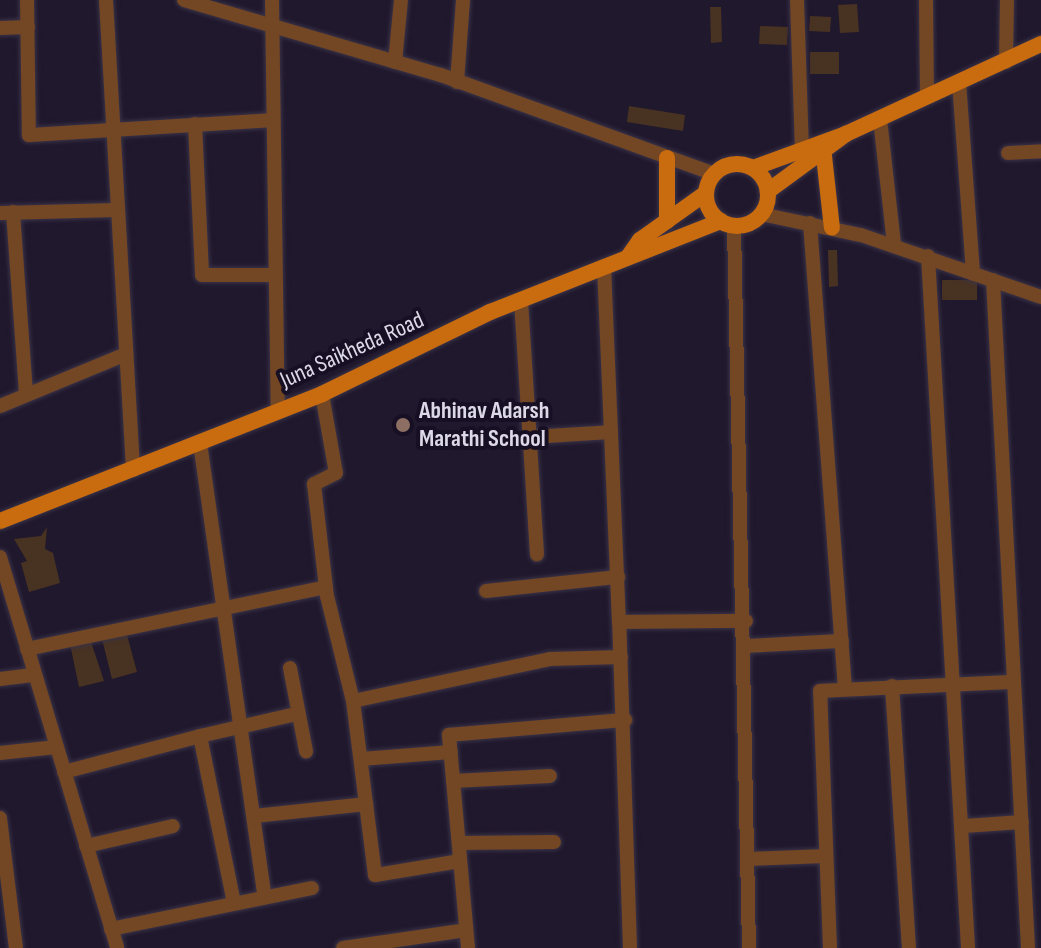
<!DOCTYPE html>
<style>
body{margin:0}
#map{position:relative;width:1041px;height:948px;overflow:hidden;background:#20182d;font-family:"Sofia Sans Condensed",sans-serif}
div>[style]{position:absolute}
.building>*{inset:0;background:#483222}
.roads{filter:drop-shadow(0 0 2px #3a3347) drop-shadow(0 0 2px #3a3347)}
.minor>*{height:14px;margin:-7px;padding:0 7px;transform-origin:7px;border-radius:7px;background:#734624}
.major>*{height:16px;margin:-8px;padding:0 8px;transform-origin:8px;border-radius:8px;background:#c96b0f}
.major>.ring{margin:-8px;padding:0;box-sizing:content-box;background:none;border:16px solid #c96b0f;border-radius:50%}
.dots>*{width:22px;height:22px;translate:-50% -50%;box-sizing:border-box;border:4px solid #170f23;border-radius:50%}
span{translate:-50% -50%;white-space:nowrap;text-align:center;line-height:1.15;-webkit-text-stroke:8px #170f23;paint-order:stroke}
.street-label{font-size:24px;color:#dcd8e7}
.poi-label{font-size:24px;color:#dcd8e7;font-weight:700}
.left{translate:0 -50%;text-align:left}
</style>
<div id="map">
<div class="building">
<div style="clip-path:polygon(857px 4px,859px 32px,840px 33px,838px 5px)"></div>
<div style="clip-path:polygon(710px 7px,721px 7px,722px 42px,711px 43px)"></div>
<div style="clip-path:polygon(810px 16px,831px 17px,830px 32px,809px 31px)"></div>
<div style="clip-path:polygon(760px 26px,788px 27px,787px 45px,759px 44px)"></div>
<div style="clip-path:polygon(810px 52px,839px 52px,839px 74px,810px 74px)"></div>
<div style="clip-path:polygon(629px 106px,685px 115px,683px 131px,627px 122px)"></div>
<div style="clip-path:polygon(828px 250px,837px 250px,838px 286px,829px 287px)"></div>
<div style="clip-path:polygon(942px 280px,977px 280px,977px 300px,942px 300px)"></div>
<div style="clip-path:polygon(47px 527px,45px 549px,53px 553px,60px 583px,29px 592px,21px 563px,27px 561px,14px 539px,41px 536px)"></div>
<div style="clip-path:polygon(127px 635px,137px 672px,112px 679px,102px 639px)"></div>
<div style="clip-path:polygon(90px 639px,104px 681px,79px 687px,70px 644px)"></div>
</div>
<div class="roads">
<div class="minor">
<div style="left:27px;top:0;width:135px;rotate:89.2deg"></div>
<div style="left:29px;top:135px;width:243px;rotate:-3.5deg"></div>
<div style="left:106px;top:0;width:471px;rotate:86.7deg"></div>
<div style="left:184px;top:0;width:268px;rotate:16.3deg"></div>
<div style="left:441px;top:75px;width:290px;rotate:19.9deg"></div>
<div style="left:272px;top:0;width:408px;rotate:89.2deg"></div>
<div style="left:797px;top:0;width:148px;rotate:88.1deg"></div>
<div style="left:926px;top:0;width:96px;rotate:89.4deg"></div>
<div style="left:0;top:28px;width:28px;rotate:-2deg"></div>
<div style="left:395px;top:62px;width:62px;rotate:-84.5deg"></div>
<div style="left:1006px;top:62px;width:62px;rotate:-89.1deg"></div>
<div style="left:457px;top:82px;width:82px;rotate:-85.8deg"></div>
<div style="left:959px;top:82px;width:192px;rotate:85.8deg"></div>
<div style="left:880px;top:119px;width:126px;rotate:83.6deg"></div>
<div style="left:195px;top:124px;width:151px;rotate:87.3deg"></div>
<div style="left:202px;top:275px;width:73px"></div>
<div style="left:1008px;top:153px;width:33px;rotate:-3deg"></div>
<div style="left:13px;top:212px;width:183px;rotate:85.9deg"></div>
<div style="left:0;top:213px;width:118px;rotate:-1.5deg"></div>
<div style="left:761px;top:214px;width:102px;rotate:11.9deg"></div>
<div style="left:861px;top:235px;width:190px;rotate:19deg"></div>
<div style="left:810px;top:223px;width:467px;rotate:85.7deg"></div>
<div style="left:734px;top:226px;width:722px;rotate:88.81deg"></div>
<div style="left:928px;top:256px;width:693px;rotate:86.69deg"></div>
<div style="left:604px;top:266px;width:356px;rotate:87.6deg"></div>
<div style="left:993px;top:280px;width:669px;rotate:87deg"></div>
<div style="left:521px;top:300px;width:255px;rotate:86.4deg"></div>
<div style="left:322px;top:394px;width:80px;rotate:80deg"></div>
<div style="left:336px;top:473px;width:25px;rotate:153deg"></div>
<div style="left:314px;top:484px;width:113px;rotate:83.4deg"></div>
<div style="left:327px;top:596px;width:108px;rotate:76.1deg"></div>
<div style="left:0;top:406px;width:136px;rotate:-22.4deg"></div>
<div style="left:530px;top:437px;width:81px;rotate:-3.5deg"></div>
<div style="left:200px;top:443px;width:459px;rotate:81.9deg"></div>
<div style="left:0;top:557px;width:408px;rotate:73.3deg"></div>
<div style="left:486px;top:591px;width:133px;rotate:-6.1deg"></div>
<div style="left:746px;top:646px;width:96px;rotate:-3deg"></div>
<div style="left:27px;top:649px;width:305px;rotate:-11.7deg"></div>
<div style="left:290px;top:668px;width:85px;rotate:79.1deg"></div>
<div style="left:0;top:679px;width:35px;rotate:-7deg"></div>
<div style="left:892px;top:686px;width:263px;rotate:86.3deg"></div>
<div style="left:200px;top:736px;width:98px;rotate:-12.9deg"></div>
<div style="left:0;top:753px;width:57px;rotate:-6deg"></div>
<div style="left:361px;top:759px;width:90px;rotate:-4.4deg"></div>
<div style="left:64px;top:772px;width:141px;rotate:-14.8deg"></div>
<div style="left:200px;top:736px;width:170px;rotate:78.5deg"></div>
<div style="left:453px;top:781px;width:97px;rotate:-3deg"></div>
<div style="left:254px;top:816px;width:113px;rotate:-6.1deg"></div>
<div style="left:0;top:818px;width:131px;rotate:83deg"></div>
<div style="left:964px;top:826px;width:58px;rotate:-3.9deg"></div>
<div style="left:459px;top:843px;width:95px;rotate:-0.6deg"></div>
<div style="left:86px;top:846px;width:89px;rotate:-12.9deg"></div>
<div style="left:747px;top:859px;width:79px;rotate:-2.2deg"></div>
<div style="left:460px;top:861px;width:86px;rotate:170.6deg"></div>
<div style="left:375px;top:875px;width:175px;rotate:-97.2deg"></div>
<div style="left:353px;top:701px;width:201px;rotate:-12deg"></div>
<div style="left:550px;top:659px;width:71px;rotate:-1.6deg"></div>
<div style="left:111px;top:929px;width:205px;rotate:-11.5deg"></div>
<div style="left:343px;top:948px;width:124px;rotate:-8.3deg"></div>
<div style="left:468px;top:948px;width:214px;rotate:-95.1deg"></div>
<div style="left:449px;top:735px;width:177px;rotate:-4.9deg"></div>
<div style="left:630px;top:948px;width:326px;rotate:-91.9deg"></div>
<div style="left:619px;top:622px;width:127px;rotate:-0.5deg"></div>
<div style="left:830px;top:948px;width:257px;rotate:-92.2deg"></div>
<div style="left:820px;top:691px;width:194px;rotate:-2.7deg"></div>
</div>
<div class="major">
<div style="left:824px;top:156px;width:72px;rotate:83.7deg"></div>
<div style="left:667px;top:158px;width:63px;rotate:90deg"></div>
<div class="ring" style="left:706px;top:164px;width:46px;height:46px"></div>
<div style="left:753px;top:168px;width:99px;rotate:-20.1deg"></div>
<div style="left:846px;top:134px;width:215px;rotate:-24.8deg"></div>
<div style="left:768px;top:191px;width:97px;rotate:-36.2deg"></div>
<div style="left:628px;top:257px;width:21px;rotate:-55deg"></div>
<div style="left:640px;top:240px;width:81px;rotate:-35.5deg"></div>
<div style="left:0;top:521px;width:346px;rotate:-21.5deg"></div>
<div style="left:322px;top:394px;width:187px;rotate:-26deg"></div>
<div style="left:490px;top:312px;width:248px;rotate:-21.5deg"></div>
</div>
</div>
<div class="dots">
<div style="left:403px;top:425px;background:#8d6e63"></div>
</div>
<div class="street-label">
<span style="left:352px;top:350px;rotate:-24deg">Juna Saikheda Road</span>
</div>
<div class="poi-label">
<span class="left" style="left:419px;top:425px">Abhinav Adarsh<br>Marathi School</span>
</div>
</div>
